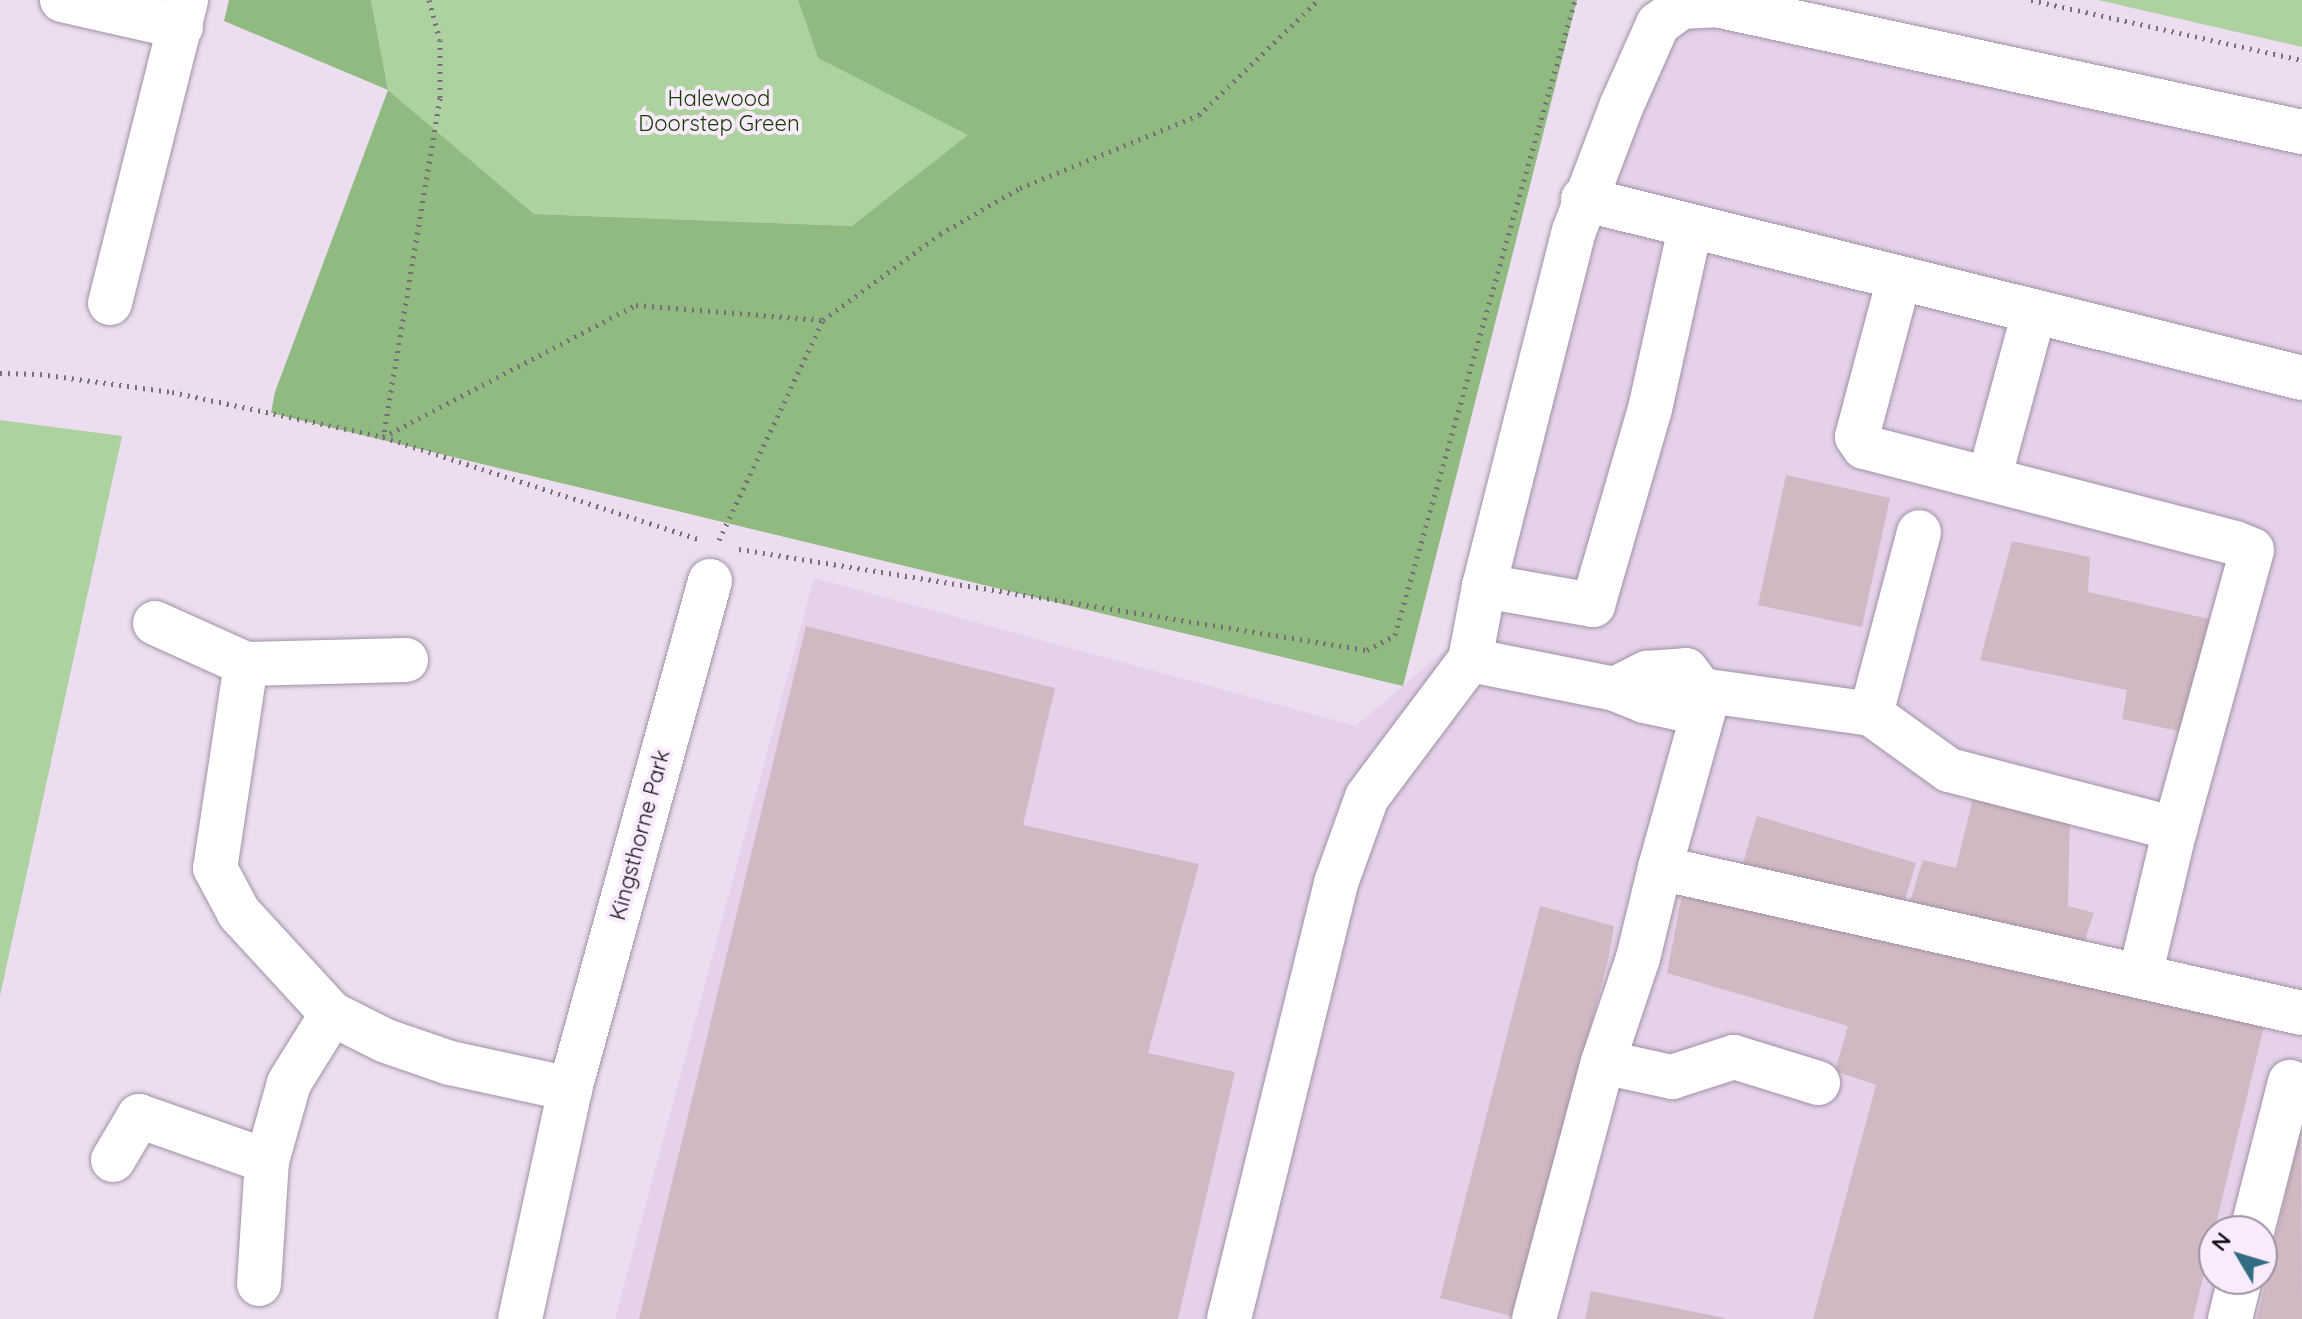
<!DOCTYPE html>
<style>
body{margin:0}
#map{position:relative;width:2302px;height:1319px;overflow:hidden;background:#ecddf0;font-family:Quicksand,sans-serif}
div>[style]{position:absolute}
.built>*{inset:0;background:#e5d1ea}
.green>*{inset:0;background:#add19f}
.forest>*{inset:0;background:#90ba7f}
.building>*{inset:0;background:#d1b9c3}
.path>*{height:5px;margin-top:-2.5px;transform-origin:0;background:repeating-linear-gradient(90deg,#776e7a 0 2px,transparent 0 8px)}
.roads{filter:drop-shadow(0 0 2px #a092a4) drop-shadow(0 0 2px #a092a4)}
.minor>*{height:44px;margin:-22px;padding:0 22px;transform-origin:22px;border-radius:22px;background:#fff}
span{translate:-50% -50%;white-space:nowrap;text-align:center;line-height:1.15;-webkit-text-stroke:8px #f9eafd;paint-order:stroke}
.park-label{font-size:22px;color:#143c00}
.street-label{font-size:22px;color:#140f16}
.north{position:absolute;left:2198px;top:1215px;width:80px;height:80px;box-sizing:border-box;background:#f9eafd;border:2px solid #9d92a1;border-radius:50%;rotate:308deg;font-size:22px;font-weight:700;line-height:32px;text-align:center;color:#140f16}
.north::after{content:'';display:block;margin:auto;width:28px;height:36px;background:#326c85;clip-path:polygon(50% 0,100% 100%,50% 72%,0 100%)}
</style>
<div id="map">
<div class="built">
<div style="clip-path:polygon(evenodd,1650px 0,1751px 0,2302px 129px,2302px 1319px,615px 1319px,814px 578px,1356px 726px,1487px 614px,1650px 0,2214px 1231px,2262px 1231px,2262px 1279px,2214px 1279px,2214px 1231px)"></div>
</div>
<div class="green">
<div style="clip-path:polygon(371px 0,798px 0,818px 58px,969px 135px,853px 226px,534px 214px,388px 90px)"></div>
<div style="clip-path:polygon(2098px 0,2302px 0,2302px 47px)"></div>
<div style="clip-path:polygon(0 420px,122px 436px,0 996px)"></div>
</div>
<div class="forest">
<div style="clip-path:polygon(229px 0,371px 0,388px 90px,534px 214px,852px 226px,968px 135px,818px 58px,798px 0,1577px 0,1403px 686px,271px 413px,275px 392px,388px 90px,224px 21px)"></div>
</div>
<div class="building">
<div style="clip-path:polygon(1786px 475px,1890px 498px,1862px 627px,1758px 605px)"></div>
<div style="clip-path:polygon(2012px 541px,2090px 557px,2088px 592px,2218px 621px,2192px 734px,2122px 719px,2127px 690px,1980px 660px)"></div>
<div style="clip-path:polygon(806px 626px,1055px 688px,1023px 825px,1199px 864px,1148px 1053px,1235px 1072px,1178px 1319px,639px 1319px)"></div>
<div style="clip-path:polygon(1974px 794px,2070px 816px,2068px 906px,2094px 913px,2079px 958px,1908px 908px,1923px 860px,1956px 868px)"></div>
<div style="clip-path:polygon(1757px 816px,1916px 863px,1901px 913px,1742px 866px)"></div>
<div style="clip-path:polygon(1682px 894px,2267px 1014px,2193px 1319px,1813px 1319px,1876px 1085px,1835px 1071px,1848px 1026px,1667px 973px)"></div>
<div style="clip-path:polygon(1540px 906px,1614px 926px,1609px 956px,1515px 1317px,1440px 1298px)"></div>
<div style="clip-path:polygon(2301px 1128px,2302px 1319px,2257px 1319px)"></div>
<div style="clip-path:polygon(1591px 1291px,1725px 1318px,1724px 1319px,1585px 1319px)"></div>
</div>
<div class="path">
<div style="left:429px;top:0;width:41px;rotate:74.6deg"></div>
<div style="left:440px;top:40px;width:58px;rotate:90deg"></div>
<div style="left:440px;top:98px;width:344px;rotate:99.5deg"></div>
<div style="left:383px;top:437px;width:332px;rotate:17.9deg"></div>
<div style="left:2031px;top:0;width:278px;rotate:12.5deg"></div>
<div style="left:0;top:373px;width:40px;rotate:1.4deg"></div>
<div style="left:40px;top:374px;width:133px;rotate:7.8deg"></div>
<div style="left:172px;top:392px;width:216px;rotate:12deg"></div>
<div style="left:383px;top:437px;width:285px;rotate:-27.6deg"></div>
<div style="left:636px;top:305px;width:188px;rotate:4.6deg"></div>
<div style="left:823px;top:320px;width:145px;rotate:-36.3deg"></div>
<div style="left:940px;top:234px;width:92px;rotate:-29.9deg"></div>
<div style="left:1020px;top:188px;width:193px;rotate:-22.2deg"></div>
<div style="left:1199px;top:115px;width:165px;rotate:-44deg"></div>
<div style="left:719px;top:540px;width:243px;rotate:-64.7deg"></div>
<div style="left:739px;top:549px;width:636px;rotate:9.14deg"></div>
<div style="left:1367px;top:650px;width:32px;rotate:-28deg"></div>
<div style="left:1395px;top:635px;width:660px;rotate:-74.17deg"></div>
</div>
<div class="roads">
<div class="minor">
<div style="left:62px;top:0;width:122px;rotate:12.8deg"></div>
<div style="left:1583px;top:199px;width:741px;rotate:13.98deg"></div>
<div style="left:1899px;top:279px;width:163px;rotate:104.9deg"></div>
<div style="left:1857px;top:437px;width:12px;rotate:55deg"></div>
<div style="left:1864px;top:447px;width:383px;rotate:14.5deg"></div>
<div style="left:2235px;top:543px;width:18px;rotate:22deg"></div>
<div style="left:2252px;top:550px;width:289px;rotate:105.4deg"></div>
<div style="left:2175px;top:829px;width:151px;rotate:103.4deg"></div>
<div style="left:110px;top:303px;width:312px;rotate:-75.9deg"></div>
<div style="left:1989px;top:479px;width:173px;rotate:-74.9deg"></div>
<div style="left:1484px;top:586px;width:111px;rotate:9.9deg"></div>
<div style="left:1593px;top:605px;width:204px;rotate:-73.8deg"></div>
<div style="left:1650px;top:409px;width:185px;rotate:-77.5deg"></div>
<div style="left:155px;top:623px;width:100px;rotate:24.3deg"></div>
<div style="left:406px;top:660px;width:160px;rotate:178.6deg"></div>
<div style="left:246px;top:664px;width:206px;rotate:98.6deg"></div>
<div style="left:215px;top:868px;width:51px;rotate:61.9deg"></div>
<div style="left:239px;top:913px;width:137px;rotate:47.4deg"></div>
<div style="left:332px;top:1014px;width:60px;rotate:26.6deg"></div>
<div style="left:386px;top:1041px;width:68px;rotate:19deg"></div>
<div style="left:450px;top:1063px;width:123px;rotate:12.2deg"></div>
<div style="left:1470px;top:660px;width:148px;rotate:11.3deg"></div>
<div style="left:1615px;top:689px;width:31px;rotate:22deg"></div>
<div style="left:1644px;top:701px;width:35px;rotate:12deg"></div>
<div style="left:1678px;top:708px;width:29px;rotate:-38deg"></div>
<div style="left:1615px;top:689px;width:36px;rotate:-27deg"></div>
<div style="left:1647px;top:673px;width:39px;rotate:-4deg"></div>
<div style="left:1686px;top:670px;width:25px;rotate:53deg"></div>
<div style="left:1701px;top:690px;width:172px;rotate:8deg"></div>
<div style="left:1871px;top:714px;width:96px;rotate:35.7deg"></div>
<div style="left:1949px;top:770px;width:234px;rotate:14.6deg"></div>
<div style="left:1709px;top:692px;width:183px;rotate:105.6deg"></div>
<div style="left:1660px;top:868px;width:658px;rotate:12.73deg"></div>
<div style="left:1871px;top:714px;width:188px;rotate:-75.2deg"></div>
<div style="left:1603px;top:1062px;width:71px;rotate:12.3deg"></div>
<div style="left:1672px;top:1077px;width:65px;rotate:-17.9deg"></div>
<div style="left:1734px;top:1057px;width:88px;rotate:17.2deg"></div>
<div style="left:113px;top:1160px;width:51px;rotate:-59.4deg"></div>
<div style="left:139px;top:1116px;width:136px;rotate:19.4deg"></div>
<div style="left:2252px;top:1231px;width:154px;rotate:-75.7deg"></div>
<div style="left:259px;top:1284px;width:123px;rotate:-86.3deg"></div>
<div style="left:267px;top:1161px;width:81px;rotate:-74.2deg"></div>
<div style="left:289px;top:1083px;width:81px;rotate:-58.1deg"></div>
<div style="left:520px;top:1319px;width:235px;rotate:-77.7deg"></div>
<div style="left:570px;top:1089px;width:527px;rotate:-74.59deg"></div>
<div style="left:1229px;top:1319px;width:449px;rotate:-76.2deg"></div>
<div style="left:1336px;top:883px;width:91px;rotate:-70.2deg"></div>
<div style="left:1367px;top:797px;width:171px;rotate:-53.1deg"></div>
<div style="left:1470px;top:660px;width:75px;rotate:-79.3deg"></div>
<div style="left:1484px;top:586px;width:366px;rotate:-75.8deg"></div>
<div style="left:1574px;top:231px;width:133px;rotate:-69.2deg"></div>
<div style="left:1621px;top:107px;width:91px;rotate:-66deg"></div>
<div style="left:1658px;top:24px;width:29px;rotate:-36deg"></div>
<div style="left:1681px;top:7px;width:35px;rotate:-3deg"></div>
<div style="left:1716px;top:5px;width:600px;rotate:12.23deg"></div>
<div style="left:1534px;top:1319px;width:266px;rotate:-75deg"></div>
<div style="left:1603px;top:1062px;width:110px;rotate:-71.4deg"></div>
<div style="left:1638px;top:958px;width:93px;rotate:-76.3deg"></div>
<div style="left:2230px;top:1319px;width:41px;rotate:-76deg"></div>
</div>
</div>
<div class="park-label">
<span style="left:719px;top:111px">Halewood<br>Doorstep Green</span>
</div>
<div class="street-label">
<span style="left:640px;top:835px;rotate:-75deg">Kingsthorne Park</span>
</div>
<div class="north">N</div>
</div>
